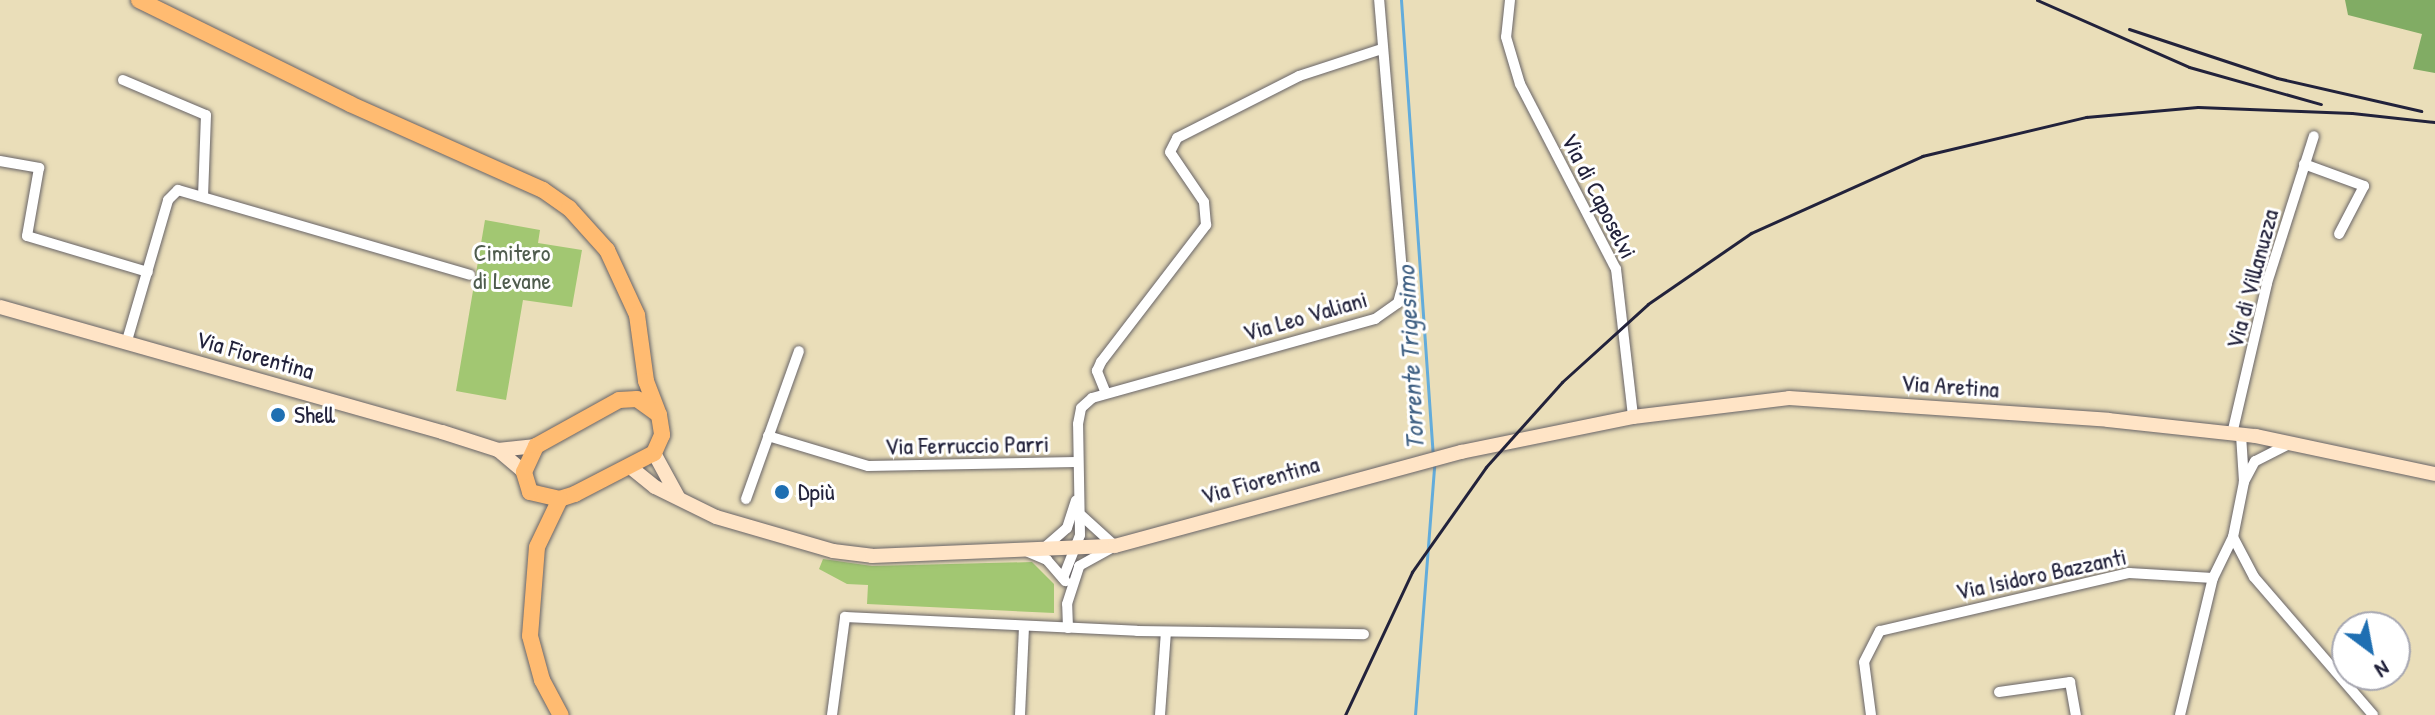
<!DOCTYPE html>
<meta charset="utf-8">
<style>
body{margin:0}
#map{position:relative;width:2435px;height:715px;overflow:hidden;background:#eadeb9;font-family:"Patrick Hand",sans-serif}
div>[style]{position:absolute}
.green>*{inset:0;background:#a2c772}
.forest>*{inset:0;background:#81ac64}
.stream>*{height:3px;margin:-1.5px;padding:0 1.5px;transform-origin:1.5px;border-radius:1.5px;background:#63acdb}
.roads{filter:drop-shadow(0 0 2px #686467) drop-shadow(0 0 2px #686467)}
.street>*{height:10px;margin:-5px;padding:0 5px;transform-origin:5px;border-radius:5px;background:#fff}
.secondary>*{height:14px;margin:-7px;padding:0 7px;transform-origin:7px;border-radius:7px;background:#ffe4c6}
.primary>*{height:16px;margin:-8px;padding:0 8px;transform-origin:8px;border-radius:8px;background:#ffbb71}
.rail>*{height:3px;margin:-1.5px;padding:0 1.5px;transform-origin:1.5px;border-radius:1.5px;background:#22223b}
.dots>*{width:22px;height:22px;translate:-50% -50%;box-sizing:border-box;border:4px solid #fff;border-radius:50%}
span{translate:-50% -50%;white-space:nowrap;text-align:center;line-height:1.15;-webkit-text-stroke:6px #fff;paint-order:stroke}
.street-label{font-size:24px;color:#22223b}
.park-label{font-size:24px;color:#4f5c4e}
.poi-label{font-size:24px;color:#22223b}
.left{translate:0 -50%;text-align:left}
.water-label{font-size:26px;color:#3f6083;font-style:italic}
.north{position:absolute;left:2331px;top:611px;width:80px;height:80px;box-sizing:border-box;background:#fff;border:2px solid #a7a7b1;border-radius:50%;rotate:148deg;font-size:22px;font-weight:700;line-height:32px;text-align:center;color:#22223b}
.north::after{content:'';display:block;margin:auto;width:28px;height:36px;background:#1f6fb2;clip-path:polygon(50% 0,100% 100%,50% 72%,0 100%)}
</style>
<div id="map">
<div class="green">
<div style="clip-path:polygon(485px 220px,540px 230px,538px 243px,582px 250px,572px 307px,523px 300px,506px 400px,456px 391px)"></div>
<div style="clip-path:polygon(823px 559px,872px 566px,1032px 562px,1054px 584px,1054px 613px,867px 604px,868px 585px,847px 584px,819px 569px)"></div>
</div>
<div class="forest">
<div style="clip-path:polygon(2345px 0,2435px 0,2435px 73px,2413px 69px,2422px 34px,2348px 15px)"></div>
</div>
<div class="stream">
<div style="left:1401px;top:0;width:456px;rotate:86deg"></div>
<div style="left:1415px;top:715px;width:250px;rotate:-85.6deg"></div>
</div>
<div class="roads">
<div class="street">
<div style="left:1510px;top:0;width:37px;rotate:96deg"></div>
<div style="left:1506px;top:37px;width:49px;rotate:73.4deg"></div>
<div style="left:1520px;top:84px;width:208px;rotate:62.6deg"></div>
<div style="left:1616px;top:269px;width:149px;rotate:83.4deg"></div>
<div style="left:123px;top:80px;width:90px;rotate:22.9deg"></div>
<div style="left:206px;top:115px;width:80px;rotate:92.1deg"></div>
<div style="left:0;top:161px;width:40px;rotate:10deg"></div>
<div style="left:39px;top:168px;width:69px;rotate:100deg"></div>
<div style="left:27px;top:236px;width:126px;rotate:16.6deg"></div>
<div style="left:2304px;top:164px;width:64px;rotate:20.1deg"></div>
<div style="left:2364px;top:186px;width:54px;rotate:117.5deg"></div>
<div style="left:126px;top:344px;width:150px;rotate:-73.7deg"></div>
<div style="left:168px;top:200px;width:14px;rotate:-45deg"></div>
<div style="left:178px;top:190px;width:304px;rotate:16.2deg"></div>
<div style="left:1105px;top:391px;width:22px;rotate:-112deg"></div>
<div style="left:1097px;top:371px;width:10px;rotate:-66deg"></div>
<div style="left:1101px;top:362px;width:173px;rotate:-52.5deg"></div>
<div style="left:1206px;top:225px;width:23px;rotate:-95deg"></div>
<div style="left:1204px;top:202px;width:60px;rotate:-124.2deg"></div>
<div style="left:1170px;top:152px;width:16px;rotate:-63deg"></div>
<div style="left:1177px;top:138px;width:137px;rotate:-26.9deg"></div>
<div style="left:1299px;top:76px;width:87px;rotate:-18deg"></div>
<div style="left:2232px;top:434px;width:155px;rotate:-76.9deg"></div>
<div style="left:2267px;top:283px;width:154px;rotate:-72.3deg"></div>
<div style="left:2241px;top:435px;width:47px;rotate:86.3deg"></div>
<div style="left:768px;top:436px;width:104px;rotate:16.7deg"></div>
<div style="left:868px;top:466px;width:208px;rotate:-1.1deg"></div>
<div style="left:2289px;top:444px;width:38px;rotate:153deg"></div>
<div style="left:2255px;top:461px;width:24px;rotate:118deg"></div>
<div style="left:2244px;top:482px;width:56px;rotate:101.3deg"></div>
<div style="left:2233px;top:537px;width:45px;rotate:62.3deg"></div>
<div style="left:2254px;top:577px;width:182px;rotate:49.2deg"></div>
<div style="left:746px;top:499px;width:157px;rotate:-70.3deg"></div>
<div style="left:1044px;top:548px;width:30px;rotate:-41deg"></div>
<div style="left:1067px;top:528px;width:29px;rotate:-72deg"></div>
<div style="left:1028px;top:552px;width:21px;rotate:23deg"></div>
<div style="left:1047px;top:560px;width:28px;rotate:49deg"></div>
<div style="left:1063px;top:578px;width:46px;rotate:-68.4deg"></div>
<div style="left:1080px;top:535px;width:111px;rotate:-91deg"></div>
<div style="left:1078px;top:424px;width:16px;rotate:-79deg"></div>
<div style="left:1081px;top:408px;width:15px;rotate:-42deg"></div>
<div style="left:1092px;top:398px;width:294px;rotate:-15.6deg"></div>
<div style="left:1375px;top:319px;width:28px;rotate:-35deg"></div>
<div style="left:1398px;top:303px;width:20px;rotate:-75deg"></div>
<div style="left:1403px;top:284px;width:285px;rotate:-94.8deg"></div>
<div style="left:1068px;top:628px;width:24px;rotate:-92deg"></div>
<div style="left:1067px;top:604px;width:40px;rotate:-72deg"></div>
<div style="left:1079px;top:566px;width:41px;rotate:-29.1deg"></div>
<div style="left:1115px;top:546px;width:45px;rotate:-137.7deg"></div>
<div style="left:1999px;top:692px;width:72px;rotate:-8deg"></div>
<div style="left:2070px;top:682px;width:34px;rotate:80deg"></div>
<div style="left:832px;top:715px;width:99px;rotate:-82.4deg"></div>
<div style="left:845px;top:617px;width:292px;rotate:2.7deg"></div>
<div style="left:1137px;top:631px;width:227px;rotate:0.8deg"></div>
<div style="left:1020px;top:715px;width:88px;rotate:-87.4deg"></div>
<div style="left:1160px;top:715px;width:83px;rotate:-85.9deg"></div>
<div style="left:1871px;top:715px;width:53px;rotate:-97.5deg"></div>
<div style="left:1864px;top:662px;width:35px;rotate:-63deg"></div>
<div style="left:1880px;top:631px;width:256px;rotate:-13.1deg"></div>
<div style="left:2129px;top:573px;width:84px;rotate:3.4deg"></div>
<div style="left:2180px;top:715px;width:141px;rotate:-76.5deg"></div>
<div style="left:2213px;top:578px;width:46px;rotate:-64deg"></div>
</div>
<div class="secondary">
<div style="left:0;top:307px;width:459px;rotate:15.8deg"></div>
<div style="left:442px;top:432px;width:59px;rotate:17.8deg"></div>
<div style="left:498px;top:450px;width:34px;rotate:40deg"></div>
<div style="left:498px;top:450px;width:38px;rotate:-6deg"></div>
<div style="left:654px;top:453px;width:50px;rotate:61.4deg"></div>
<div style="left:629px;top:466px;width:33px;rotate:39deg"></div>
<div style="left:655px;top:487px;width:68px;rotate:26.2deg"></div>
<div style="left:716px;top:517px;width:122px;rotate:16.2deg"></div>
<div style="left:833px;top:551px;width:39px;rotate:7deg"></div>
<div style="left:872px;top:556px;width:243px;rotate:-2.4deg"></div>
<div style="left:1115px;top:546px;width:359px;rotate:-15.2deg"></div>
<div style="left:1461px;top:452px;width:176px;rotate:-11.5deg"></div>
<div style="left:1633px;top:417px;width:157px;rotate:-6.9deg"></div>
<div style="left:1789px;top:398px;width:320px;rotate:3.9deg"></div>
<div style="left:2108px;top:420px;width:149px;rotate:6.2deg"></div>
<div style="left:2256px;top:436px;width:183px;rotate:12deg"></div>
</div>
<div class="primary">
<div style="left:139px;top:0;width:235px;rotate:26.2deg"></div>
<div style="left:350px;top:104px;width:211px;rotate:24deg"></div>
<div style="left:543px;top:190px;width:32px;rotate:35deg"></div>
<div style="left:569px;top:208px;width:57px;rotate:47.9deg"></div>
<div style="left:607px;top:250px;width:72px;rotate:65.2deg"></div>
<div style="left:637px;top:315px;width:67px;rotate:82.2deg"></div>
<div style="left:646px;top:381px;width:36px;rotate:69deg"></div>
<div style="left:659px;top:415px;width:20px;rotate:81deg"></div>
<div style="left:662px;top:435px;width:20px;rotate:114deg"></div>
<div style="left:654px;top:453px;width:89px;rotate:152.6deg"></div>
<div style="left:575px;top:494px;width:16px;rotate:162deg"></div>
<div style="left:560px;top:499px;width:31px;rotate:-167deg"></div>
<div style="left:530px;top:492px;width:21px;rotate:-107deg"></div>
<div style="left:524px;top:472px;width:29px;rotate:-65deg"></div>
<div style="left:536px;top:446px;width:95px;rotate:-29deg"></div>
<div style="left:619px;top:400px;width:18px;rotate:-3deg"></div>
<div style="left:637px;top:399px;width:27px;rotate:36deg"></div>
<div style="left:560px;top:499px;width:53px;rotate:115.6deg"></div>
<div style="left:537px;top:547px;width:89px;rotate:94.5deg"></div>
<div style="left:530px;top:636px;width:46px;rotate:74.7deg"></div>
<div style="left:542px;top:680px;width:40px;rotate:62deg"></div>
</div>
</div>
<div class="rail">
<div style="left:2037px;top:0;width:166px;rotate:23.8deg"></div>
<div style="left:2189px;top:67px;width:137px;rotate:15.7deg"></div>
<div style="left:2129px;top:29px;width:156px;rotate:18.3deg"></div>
<div style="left:2277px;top:78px;width:148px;rotate:12.9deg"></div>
<div style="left:1345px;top:715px;width:158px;rotate:-64.9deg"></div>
<div style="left:1412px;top:572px;width:128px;rotate:-54.8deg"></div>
<div style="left:1486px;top:467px;width:114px;rotate:-48.2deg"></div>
<div style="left:1562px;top:382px;width:116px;rotate:-42.2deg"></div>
<div style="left:1648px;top:304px;width:125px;rotate:-34.6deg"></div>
<div style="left:1751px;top:233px;width:188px;rotate:-24.2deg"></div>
<div style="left:1922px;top:156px;width:169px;rotate:-13.4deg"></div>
<div style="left:2086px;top:117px;width:112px;rotate:-5.1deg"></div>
<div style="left:2198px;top:107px;width:154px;rotate:2.2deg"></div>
<div style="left:2352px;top:113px;width:83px;rotate:6.2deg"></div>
</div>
<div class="dots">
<div style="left:278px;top:415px;background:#1f6fb2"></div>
<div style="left:782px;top:492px;background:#1f6fb2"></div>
</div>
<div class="street-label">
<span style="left:1599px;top:196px;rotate:63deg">Via di Caposelvi</span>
<span style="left:2252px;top:279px;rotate:-75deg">Via di Villanuzza</span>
<span style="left:1305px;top:316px;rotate:-16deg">Via Leo Valiani</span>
<span style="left:255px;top:355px;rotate:16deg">Via Fiorentina</span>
<span style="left:1950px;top:386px;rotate:4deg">Via Aretina</span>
<span style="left:967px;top:445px;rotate:-1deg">Via Ferruccio Parri</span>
<span style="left:1260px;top:480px;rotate:-16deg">Via Fiorentina</span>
<span style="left:2041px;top:574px;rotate:-12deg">Via Isidoro Bazzanti</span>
</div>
<div class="park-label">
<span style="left:512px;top:267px">Cimitero<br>di Levane</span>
</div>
<div class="poi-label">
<span class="left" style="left:294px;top:415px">Shell</span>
<span class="left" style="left:798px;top:492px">Dpiù</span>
</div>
<div class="water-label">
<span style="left:1410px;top:358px;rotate:-93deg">Torrente Trigesimo</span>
</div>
<div class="north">N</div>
</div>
